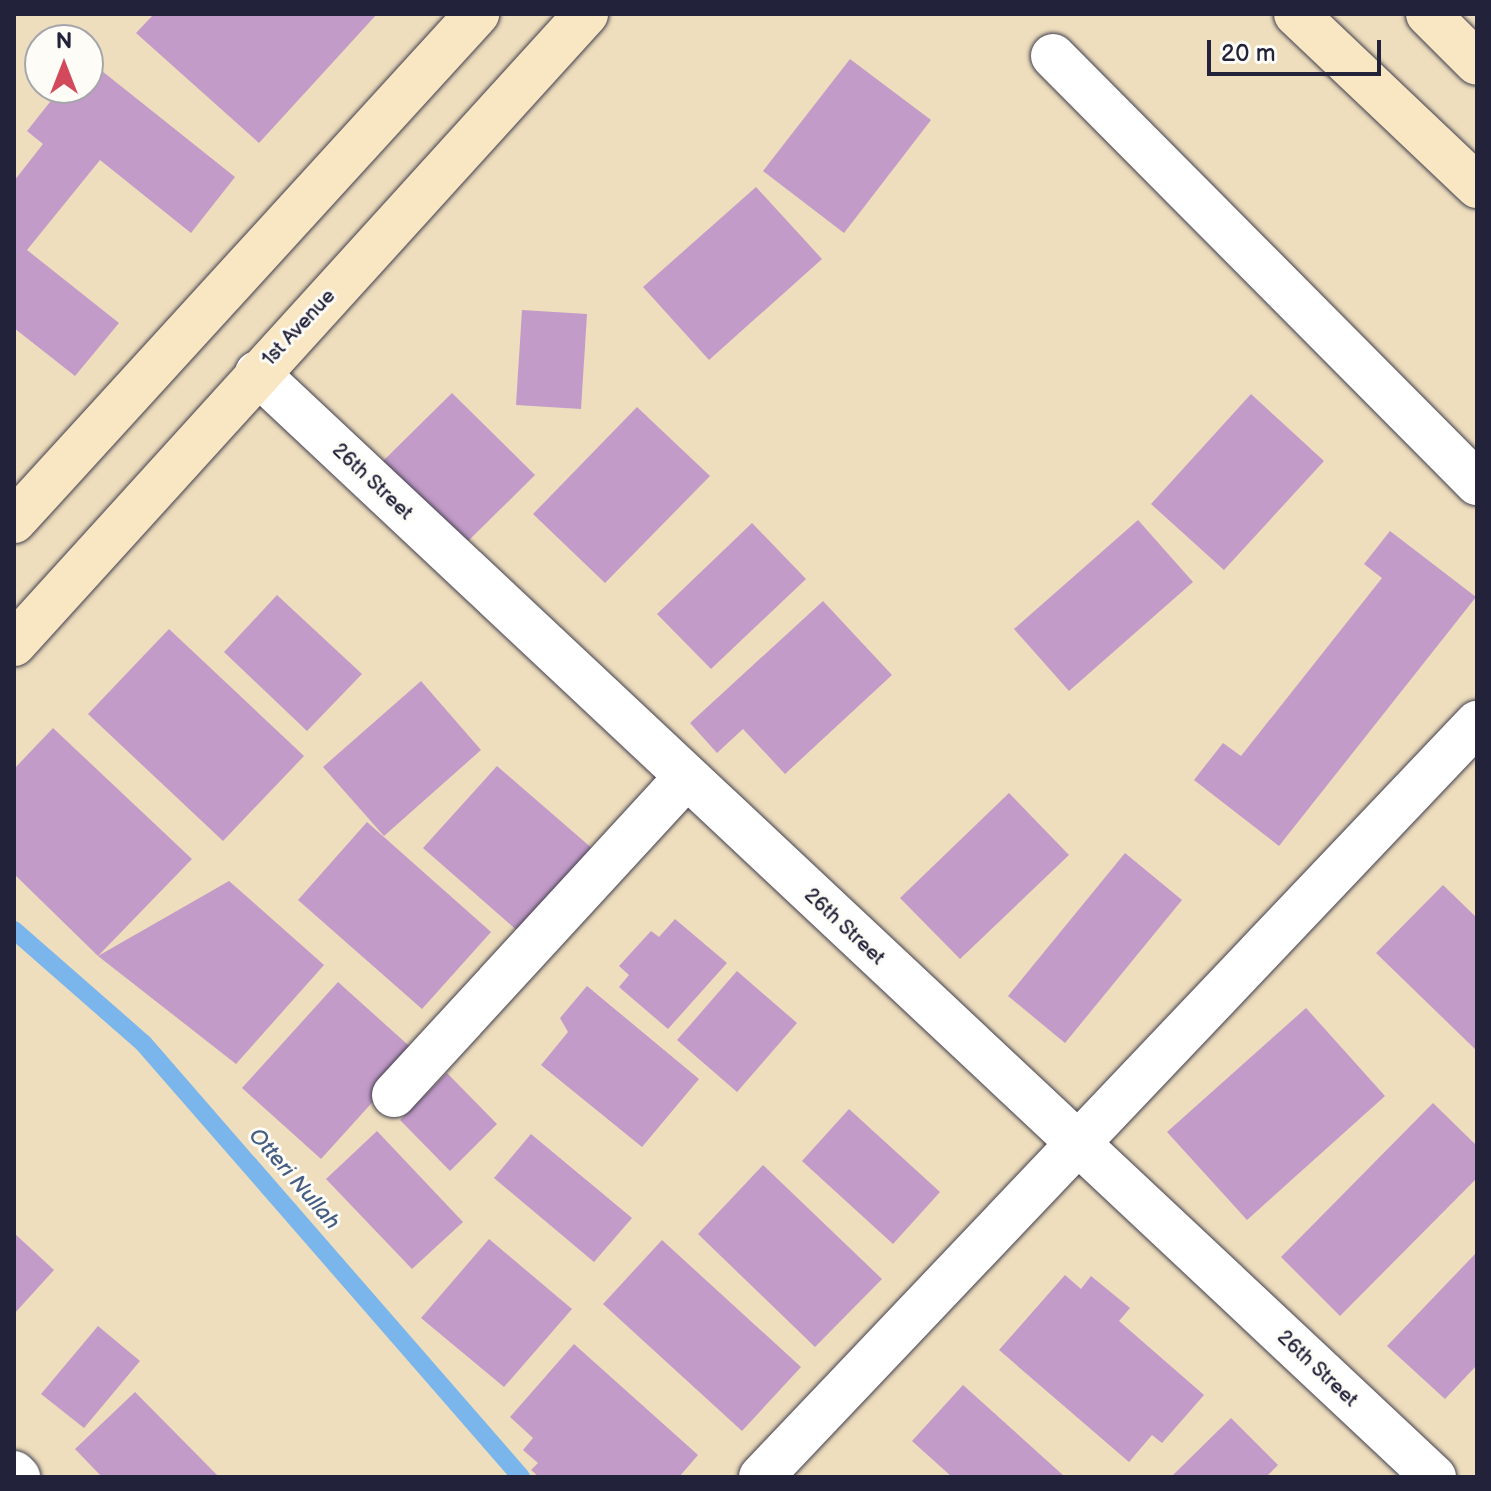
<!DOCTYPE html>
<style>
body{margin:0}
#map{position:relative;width:1491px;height:1491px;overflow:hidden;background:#eedebd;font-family:"Balsamiq Sans",sans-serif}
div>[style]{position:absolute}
.stream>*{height:18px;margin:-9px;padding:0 9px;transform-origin:9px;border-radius:9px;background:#7ab5ec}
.building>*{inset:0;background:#c29bc8}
.roads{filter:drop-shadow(0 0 2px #413e4e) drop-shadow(0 0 2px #413e4e)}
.street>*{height:44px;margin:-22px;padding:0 22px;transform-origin:22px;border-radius:22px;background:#fff}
.secondary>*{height:44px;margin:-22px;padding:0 22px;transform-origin:22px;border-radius:22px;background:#f9e7c3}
span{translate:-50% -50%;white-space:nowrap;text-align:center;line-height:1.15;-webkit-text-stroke:6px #fdfcf7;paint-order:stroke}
.street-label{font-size:20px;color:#22223b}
.water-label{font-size:22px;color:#455d82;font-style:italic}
.frame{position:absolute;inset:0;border:16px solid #22223b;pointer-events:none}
.north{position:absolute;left:24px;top:24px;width:80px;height:80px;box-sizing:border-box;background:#fdfcf7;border:2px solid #a5a5ac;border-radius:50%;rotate:0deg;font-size:22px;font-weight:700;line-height:32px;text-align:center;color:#22223b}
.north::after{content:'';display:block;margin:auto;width:28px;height:36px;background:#d1495b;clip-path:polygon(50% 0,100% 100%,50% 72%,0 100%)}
.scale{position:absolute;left:1207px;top:40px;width:174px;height:36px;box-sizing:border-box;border:4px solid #22223b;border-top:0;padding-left:10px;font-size:24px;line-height:28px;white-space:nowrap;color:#22223b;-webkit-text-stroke:6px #fdfcf7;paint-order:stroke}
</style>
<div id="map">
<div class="stream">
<div style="left:14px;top:930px;width:173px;rotate:41.2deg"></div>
<div style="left:144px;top:1044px;width:574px;rotate:48.95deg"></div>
</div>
<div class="building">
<div style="clip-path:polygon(154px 14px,377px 14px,259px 143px,136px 33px)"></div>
<div style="clip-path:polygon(850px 59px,931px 120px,844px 233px,763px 171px)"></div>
<div style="clip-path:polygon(102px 71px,235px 177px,191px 233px,100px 160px,27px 250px,119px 323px,75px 376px,14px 328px,14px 181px,43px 144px,27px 131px,61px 88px,87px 91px)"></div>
<div style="clip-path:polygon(756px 187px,822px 259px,709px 360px,643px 287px)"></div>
<div style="clip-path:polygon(522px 310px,587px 314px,581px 409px,516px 405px)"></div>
<div style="clip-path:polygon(452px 393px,535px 475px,463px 546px,381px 463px)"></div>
<div style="clip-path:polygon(1251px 394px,1324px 461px,1224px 570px,1151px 504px)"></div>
<div style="clip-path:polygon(637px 407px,710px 476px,605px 583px,533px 514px)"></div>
<div style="clip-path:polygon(1138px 520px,1193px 582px,1069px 691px,1014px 629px)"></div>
<div style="clip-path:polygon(752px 523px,806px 579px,711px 669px,657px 614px)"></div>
<div style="clip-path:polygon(1390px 531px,1476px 597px,1279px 846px,1194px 780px,1223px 743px,1241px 756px,1382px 578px,1364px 564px)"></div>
<div style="clip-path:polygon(277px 595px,362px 674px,307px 731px,224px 652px)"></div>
<div style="clip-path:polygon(823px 601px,892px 675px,785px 774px,743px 729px,717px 753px,690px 723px)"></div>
<div style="clip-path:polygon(169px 629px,304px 756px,223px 841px,88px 714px)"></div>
<div style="clip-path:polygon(421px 681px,481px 750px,384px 836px,323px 767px)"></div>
<div style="clip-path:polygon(53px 728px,192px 859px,98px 956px,14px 874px,14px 769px)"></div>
<div style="clip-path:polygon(497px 766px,594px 850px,520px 933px,423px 848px)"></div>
<div style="clip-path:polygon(1009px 793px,1069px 855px,960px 959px,900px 898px)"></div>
<div style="clip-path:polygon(367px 822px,491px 932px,422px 1009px,298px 900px)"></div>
<div style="clip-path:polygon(1125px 853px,1182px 900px,1065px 1043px,1008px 996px)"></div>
<div style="clip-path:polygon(229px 881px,324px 965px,236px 1064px,98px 956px)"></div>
<div style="clip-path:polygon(1443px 885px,1477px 918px,1477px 1051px,1376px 953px)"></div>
<div style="clip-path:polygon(675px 919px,727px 963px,668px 1029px,619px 987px,629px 975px,619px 966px,651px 931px,659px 937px)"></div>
<div style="clip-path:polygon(737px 971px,797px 1023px,737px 1092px,677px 1040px)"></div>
<div style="clip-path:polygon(338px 982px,417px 1053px,321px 1159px,242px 1088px)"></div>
<div style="clip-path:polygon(587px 986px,699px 1079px,642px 1147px,541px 1065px,568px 1032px,560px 1018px)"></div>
<div style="clip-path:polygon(1306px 1008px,1385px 1096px,1247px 1220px,1167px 1132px)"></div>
<div style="clip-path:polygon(447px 1073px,497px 1124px,450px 1171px,400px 1120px)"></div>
<div style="clip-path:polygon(1433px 1103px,1477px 1146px,1477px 1178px,1340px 1316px,1281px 1257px)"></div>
<div style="clip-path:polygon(849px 1109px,940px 1192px,893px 1244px,802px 1161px)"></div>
<div style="clip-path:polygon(377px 1131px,463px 1222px,412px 1269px,326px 1179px)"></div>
<div style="clip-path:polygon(531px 1134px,632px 1218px,594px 1262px,494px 1178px)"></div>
<div style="clip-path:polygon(763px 1165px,882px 1279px,815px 1347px,698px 1234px)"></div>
<div style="clip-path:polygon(14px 1233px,54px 1270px,14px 1314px)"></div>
<div style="clip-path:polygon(489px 1239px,572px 1309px,504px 1387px,421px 1318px)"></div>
<div style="clip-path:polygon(662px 1240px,801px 1367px,742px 1431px,603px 1304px)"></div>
<div style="clip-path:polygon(1477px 1252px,1477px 1365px,1445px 1399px,1387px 1346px)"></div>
<div style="clip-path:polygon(1065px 1275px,1081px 1289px,1091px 1276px,1130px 1308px,1119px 1321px,1204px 1395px,1162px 1443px,1152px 1435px,1129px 1462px,999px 1350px)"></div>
<div style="clip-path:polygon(98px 1326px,140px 1361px,84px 1428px,41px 1394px)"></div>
<div style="clip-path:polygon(574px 1344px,698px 1455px,679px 1477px,539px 1477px,531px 1470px,538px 1463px,523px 1450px,533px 1438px,510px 1417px)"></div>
<div style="clip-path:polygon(963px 1385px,1065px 1477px,952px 1477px,912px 1441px)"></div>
<div style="clip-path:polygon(135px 1392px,219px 1477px,102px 1477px,75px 1449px)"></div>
<div style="clip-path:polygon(1231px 1418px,1278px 1465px,1266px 1477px,1171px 1477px)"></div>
</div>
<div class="roads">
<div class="street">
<div style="left:1053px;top:56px;width:602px;rotate:45.2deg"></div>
<div style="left:257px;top:373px;width:1614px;rotate:43.17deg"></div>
<div style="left:394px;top:1095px;width:431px;rotate:-47.4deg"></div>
<div style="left:14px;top:1473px;width:6px;rotate:45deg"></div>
<div style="left:761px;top:1477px;width:1040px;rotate:-46.48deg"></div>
</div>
<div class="secondary">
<div style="left:1296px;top:14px;width:250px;rotate:43.5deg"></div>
<div style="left:1428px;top:14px;width:69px;rotate:45deg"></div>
<div style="left:14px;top:521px;width:687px;rotate:-47.6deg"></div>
<div style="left:14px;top:644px;width:851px;rotate:-47.76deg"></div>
</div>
</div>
<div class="street-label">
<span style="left:299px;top:328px;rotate:-47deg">1st Avenue</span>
<span style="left:372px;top:482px;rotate:43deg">26th Street</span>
<span style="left:844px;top:927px;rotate:43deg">26th Street</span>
<span style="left:1317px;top:1369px;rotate:43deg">26th Street</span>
</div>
<div class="water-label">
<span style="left:294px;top:1179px;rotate:49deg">Otteri Nullah</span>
</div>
<div class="frame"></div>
<div class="north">N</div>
<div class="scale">20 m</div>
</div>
